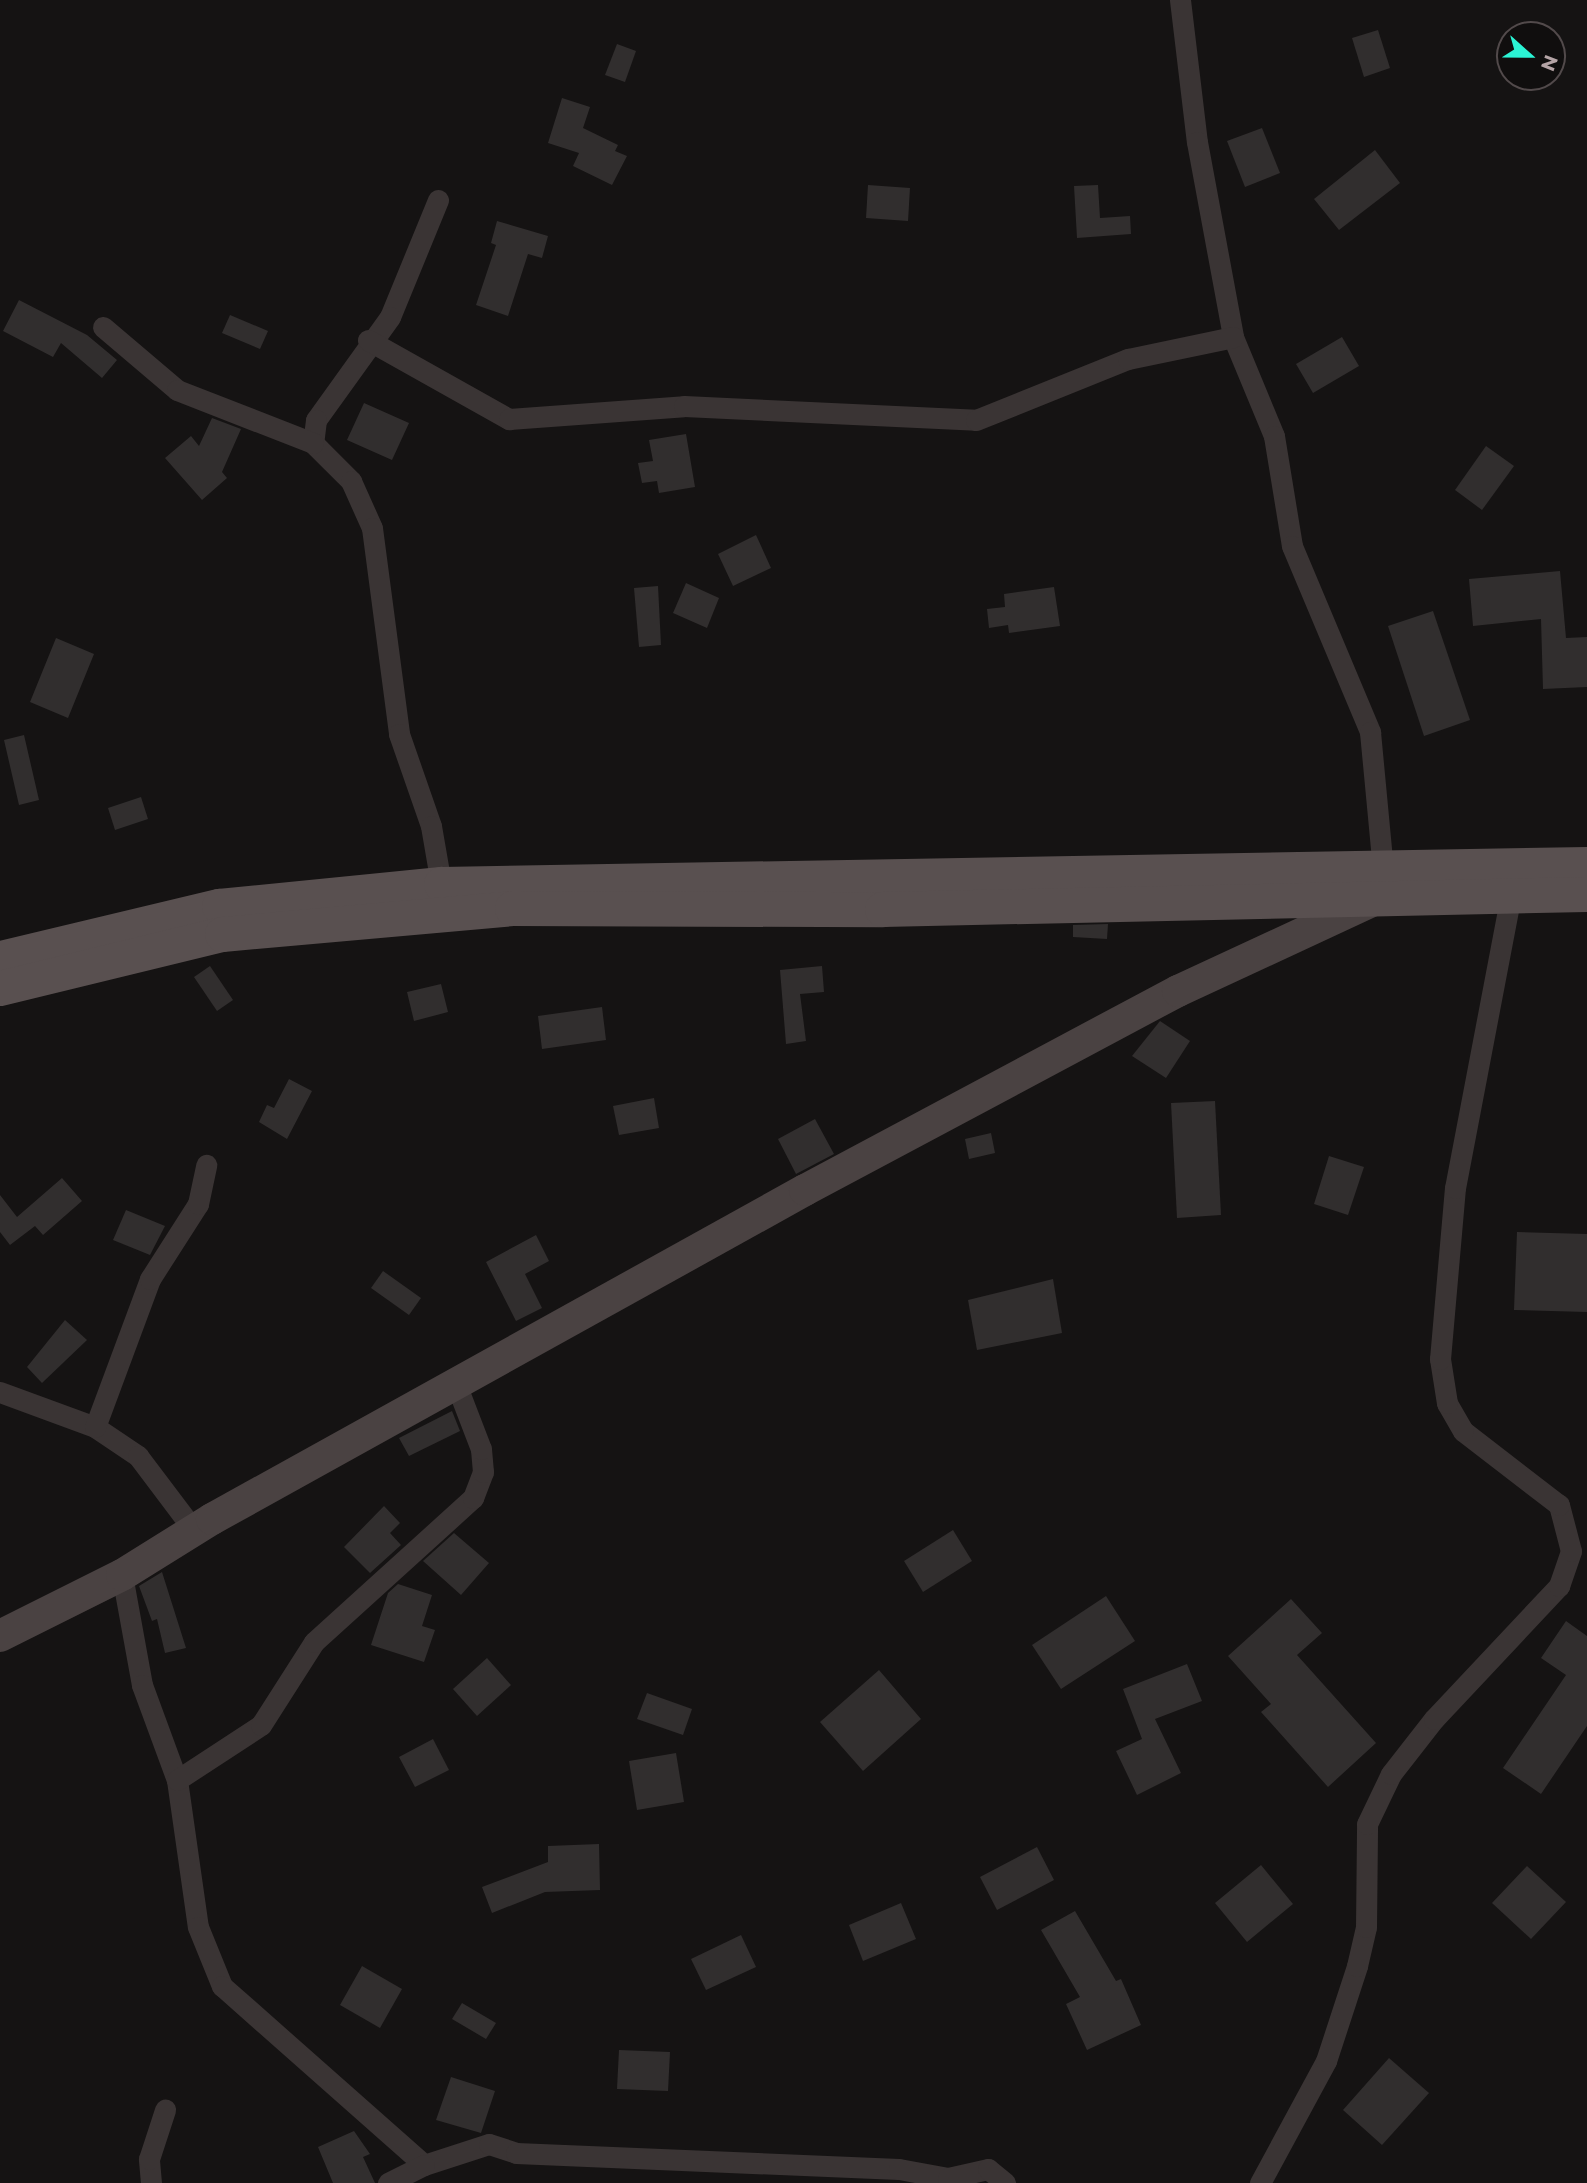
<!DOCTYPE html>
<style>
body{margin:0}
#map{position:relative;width:1587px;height:2183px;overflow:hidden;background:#151313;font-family:Montserrat,sans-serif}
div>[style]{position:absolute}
.building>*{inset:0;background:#312e2e}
.street>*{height:21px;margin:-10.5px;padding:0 10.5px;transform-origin:10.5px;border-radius:10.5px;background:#3a3434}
.secondary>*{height:32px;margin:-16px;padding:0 16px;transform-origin:16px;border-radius:16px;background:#4a4242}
.primary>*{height:35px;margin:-17.5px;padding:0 17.5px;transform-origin:17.5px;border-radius:17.5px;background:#595050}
span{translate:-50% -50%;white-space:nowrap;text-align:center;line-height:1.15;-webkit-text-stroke:5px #100e0e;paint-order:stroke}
.north{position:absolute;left:1496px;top:21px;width:70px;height:70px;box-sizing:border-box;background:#100e0e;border:2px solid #524a4b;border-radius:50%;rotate:111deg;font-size:19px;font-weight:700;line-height:28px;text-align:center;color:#b5a4a6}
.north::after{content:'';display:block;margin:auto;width:24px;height:32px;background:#2bf4d5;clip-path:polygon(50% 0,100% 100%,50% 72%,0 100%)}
</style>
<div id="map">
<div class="building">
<div style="clip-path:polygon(1378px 30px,1390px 68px,1364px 77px,1352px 38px)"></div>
<div style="clip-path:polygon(617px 44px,636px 51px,625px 82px,605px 75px)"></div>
<div style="clip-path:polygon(562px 98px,590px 107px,583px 128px,618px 145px,615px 151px,627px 156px,612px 185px,573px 166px,579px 153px,548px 143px)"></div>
<div style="clip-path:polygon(1262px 128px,1280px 173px,1245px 187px,1227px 141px)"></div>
<div style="clip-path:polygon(1375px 150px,1400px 183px,1339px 230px,1314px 199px)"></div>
<div style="clip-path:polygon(868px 185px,910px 188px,908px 221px,866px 218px)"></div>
<div style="clip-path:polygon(1098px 185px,1100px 218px,1130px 216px,1131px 234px,1077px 238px,1074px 186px)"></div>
<div style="clip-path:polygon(497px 221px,548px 236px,542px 258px,528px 254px,508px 316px,476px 305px,496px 245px,491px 243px)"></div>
<div style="clip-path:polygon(19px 300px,87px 335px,117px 360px,102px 378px,61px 343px,53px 357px,3px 331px)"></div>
<div style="clip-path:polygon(230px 315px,268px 331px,260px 349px,222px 333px)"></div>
<div style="clip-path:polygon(1342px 337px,1359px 366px,1313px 393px,1296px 364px)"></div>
<div style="clip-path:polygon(364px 403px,409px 423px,392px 460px,347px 440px)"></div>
<div style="clip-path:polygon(212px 418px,241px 429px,222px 472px,227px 478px,202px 500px,165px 458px,191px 436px,199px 446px)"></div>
<div style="clip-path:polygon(686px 434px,695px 487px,659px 493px,657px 481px,642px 483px,638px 463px,653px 461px,649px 440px)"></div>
<div style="clip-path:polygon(1486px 446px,1514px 466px,1482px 510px,1455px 490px)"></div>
<div style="clip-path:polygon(756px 535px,771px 568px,733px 586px,718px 554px)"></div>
<div style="clip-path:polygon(1560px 571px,1566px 638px,1587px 637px,1587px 687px,1543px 689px,1541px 619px,1473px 626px,1469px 579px)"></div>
<div style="clip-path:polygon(686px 583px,719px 598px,707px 628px,673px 613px)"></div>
<div style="clip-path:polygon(658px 586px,661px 645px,639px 647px,634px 588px)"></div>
<div style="clip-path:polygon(1054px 587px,1060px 626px,1009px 633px,1008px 625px,989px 628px,987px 609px,1005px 607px,1004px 594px)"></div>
<div style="clip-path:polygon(1433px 611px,1470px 720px,1424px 736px,1388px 626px)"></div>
<div style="clip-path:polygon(56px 638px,94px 654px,68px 718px,30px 702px)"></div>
<div style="clip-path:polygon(24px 735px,39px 800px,19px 805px,4px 740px)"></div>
<div style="clip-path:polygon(141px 797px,148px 819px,115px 830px,108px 808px)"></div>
<div style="clip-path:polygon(1108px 924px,1107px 939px,1073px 937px,1073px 925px)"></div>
<div style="clip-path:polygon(210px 966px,233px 1000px,217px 1011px,194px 977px)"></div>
<div style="clip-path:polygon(822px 966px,824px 992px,800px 994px,806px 1041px,786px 1044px,780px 970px)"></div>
<div style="clip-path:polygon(441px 984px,448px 1012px,414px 1021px,407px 992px)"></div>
<div style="clip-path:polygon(602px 1007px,606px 1040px,542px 1049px,538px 1016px)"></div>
<div style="clip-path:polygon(1160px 1021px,1190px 1041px,1166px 1078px,1132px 1056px)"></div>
<div style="clip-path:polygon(289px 1079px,312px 1091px,287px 1139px,259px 1122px,267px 1105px,274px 1108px)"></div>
<div style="clip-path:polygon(654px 1098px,659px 1128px,619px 1135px,613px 1106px)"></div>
<div style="clip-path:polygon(1215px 1101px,1221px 1215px,1177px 1218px,1171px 1103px)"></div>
<div style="clip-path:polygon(815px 1119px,834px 1154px,796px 1174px,778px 1139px)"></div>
<div style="clip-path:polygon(991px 1133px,995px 1153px,969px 1159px,965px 1139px)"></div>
<div style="clip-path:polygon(1329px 1156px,1364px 1167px,1348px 1215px,1314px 1204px)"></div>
<div style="clip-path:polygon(62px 1178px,82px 1201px,43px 1235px,35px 1226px,10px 1245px,0 1232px,0 1195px,17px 1217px)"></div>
<div style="clip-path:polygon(126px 1210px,165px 1226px,150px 1255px,113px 1240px)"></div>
<div style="clip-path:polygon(1517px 1232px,1587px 1234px,1587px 1312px,1514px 1310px)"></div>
<div style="clip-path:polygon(536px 1235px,549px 1261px,525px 1274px,542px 1308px,516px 1321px,486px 1262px)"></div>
<div style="clip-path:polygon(383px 1271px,421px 1298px,409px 1315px,371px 1288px)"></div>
<div style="clip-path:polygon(1053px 1279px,1062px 1333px,977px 1350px,968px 1300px)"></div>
<div style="clip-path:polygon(65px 1320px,87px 1340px,42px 1383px,27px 1367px)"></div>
<div style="clip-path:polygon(452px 1411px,460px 1431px,409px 1456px,399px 1438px)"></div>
<div style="clip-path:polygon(384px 1506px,400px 1523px,390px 1533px,401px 1545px,370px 1573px,344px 1547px)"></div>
<div style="clip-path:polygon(953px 1530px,972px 1561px,923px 1592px,904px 1561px)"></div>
<div style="clip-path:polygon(454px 1533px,489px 1563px,461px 1595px,423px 1561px)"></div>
<div style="clip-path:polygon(162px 1572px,186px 1648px,165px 1653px,157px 1619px,152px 1621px,139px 1586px)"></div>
<div style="clip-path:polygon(398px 1584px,432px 1595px,422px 1626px,435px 1630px,424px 1662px,371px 1645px,388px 1593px)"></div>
<div style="clip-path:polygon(1106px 1596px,1135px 1641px,1061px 1689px,1032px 1645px)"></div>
<div style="clip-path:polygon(1291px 1599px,1322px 1633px,1297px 1655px,1376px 1743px,1328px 1787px,1261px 1712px,1271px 1704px,1228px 1656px)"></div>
<div style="clip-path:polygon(1566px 1621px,1587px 1636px,1587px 1726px,1541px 1794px,1503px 1768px,1566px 1675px,1541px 1658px)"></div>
<div style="clip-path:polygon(487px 1658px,511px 1685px,477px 1716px,453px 1689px)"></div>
<div style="clip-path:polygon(1187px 1664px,1202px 1701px,1155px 1719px,1181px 1773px,1137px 1795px,1116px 1751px,1142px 1739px,1123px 1689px)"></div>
<div style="clip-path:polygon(879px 1670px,921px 1719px,863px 1771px,820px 1722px)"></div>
<div style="clip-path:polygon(647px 1693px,692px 1709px,683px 1735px,637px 1719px)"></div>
<div style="clip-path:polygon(433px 1739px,449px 1770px,415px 1787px,399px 1757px)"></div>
<div style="clip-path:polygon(676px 1753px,684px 1802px,637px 1810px,629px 1761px)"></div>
<div style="clip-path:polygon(599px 1844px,600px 1890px,545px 1892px,492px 1913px,482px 1887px,548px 1862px,548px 1846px)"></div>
<div style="clip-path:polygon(1037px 1847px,1054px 1880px,997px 1910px,980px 1877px)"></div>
<div style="clip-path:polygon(1261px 1865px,1293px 1904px,1247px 1942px,1215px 1903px)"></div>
<div style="clip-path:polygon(1527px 1866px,1566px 1902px,1531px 1939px,1492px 1903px)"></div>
<div style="clip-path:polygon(901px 1903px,916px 1939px,863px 1961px,849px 1925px)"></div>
<div style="clip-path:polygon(1075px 1911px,1116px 1981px,1121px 1979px,1141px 2025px,1087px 2050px,1066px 2004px,1080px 1997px,1041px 1930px)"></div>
<div style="clip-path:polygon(741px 1935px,756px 1967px,706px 1990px,691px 1959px)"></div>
<div style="clip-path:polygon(362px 1966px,402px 1989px,380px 2028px,340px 2005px)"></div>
<div style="clip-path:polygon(462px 2003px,496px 2023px,486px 2039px,452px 2019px)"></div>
<div style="clip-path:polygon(619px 2050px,670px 2052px,668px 2091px,617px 2089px)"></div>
<div style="clip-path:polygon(1389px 2058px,1429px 2093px,1382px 2145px,1343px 2110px)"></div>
<div style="clip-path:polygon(451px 2077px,495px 2091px,481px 2133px,436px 2120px)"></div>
<div style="clip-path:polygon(354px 2131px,370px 2154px,363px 2157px,375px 2183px,333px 2183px,318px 2147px)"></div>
</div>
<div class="street">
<div style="left:1180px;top:0;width:143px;rotate:83.2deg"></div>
<div style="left:1197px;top:142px;width:198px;rotate:79.5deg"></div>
<div style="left:1233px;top:337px;width:107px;rotate:67.5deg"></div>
<div style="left:1274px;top:436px;width:111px;rotate:80.7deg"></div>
<div style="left:1292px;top:546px;width:202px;rotate:67.2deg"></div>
<div style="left:1370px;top:732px;width:139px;rotate:84.6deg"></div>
<div style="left:438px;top:200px;width:126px;rotate:112.3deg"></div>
<div style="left:390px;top:317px;width:127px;rotate:125.7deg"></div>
<div style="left:316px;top:420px;width:23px;rotate:97deg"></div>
<div style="left:313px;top:443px;width:54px;rotate:45deg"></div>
<div style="left:351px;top:481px;width:51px;rotate:65.9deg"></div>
<div style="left:372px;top:528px;width:208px;rotate:82.5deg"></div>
<div style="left:399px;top:734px;width:97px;rotate:70.8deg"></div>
<div style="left:431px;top:826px;width:59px;rotate:80.2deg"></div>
<div style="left:103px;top:327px;width:97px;rotate:40.4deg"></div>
<div style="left:177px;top:390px;width:146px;rotate:21.3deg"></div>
<div style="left:368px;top:340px;width:162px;rotate:29.3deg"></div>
<div style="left:509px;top:419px;width:175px;rotate:-4.2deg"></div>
<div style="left:684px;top:406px;width:292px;rotate:2.7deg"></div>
<div style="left:976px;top:420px;width:164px;rotate:-21.9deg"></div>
<div style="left:1128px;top:359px;width:107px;rotate:-11.8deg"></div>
<div style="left:0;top:1392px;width:101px;rotate:20.2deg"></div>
<div style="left:95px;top:1427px;width:52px;rotate:34deg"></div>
<div style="left:138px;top:1456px;width:91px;rotate:53deg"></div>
<div style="left:95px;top:1427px;width:158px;rotate:-69.6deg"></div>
<div style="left:150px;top:1279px;width:89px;rotate:-57.4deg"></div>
<div style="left:198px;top:1204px;width:40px;rotate:-78deg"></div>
<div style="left:122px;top:1575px;width:112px;rotate:79.7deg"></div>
<div style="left:142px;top:1685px;width:101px;rotate:69.8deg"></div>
<div style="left:177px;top:1780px;width:148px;rotate:81.9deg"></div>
<div style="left:198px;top:1927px;width:64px;rotate:67.9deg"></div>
<div style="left:222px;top:1986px;width:270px;rotate:41.5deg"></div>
<div style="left:424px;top:2165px;width:68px;rotate:-17.9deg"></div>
<div style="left:489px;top:2144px;width:28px;rotate:18deg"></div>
<div style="left:516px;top:2153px;width:383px;rotate:2.4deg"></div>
<div style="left:899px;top:2169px;width:50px;rotate:10.4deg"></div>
<div style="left:948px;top:2178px;width:41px;rotate:-12.7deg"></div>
<div style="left:988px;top:2169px;width:22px;rotate:39deg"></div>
<div style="left:177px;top:1780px;width:100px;rotate:-33.2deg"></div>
<div style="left:261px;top:1725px;width:98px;rotate:-57.4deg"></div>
<div style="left:314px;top:1642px;width:215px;rotate:-42.2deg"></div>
<div style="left:473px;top:1498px;width:28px;rotate:-69deg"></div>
<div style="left:483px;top:1472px;width:23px;rotate:-95deg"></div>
<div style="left:481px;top:1449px;width:70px;rotate:-111deg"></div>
<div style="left:151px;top:2183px;width:24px;rotate:-95deg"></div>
<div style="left:149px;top:2159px;width:52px;rotate:-71.9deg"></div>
<div style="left:388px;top:2183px;width:40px;rotate:-26.6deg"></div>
<div style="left:1260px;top:2183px;width:139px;rotate:-61.6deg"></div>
<div style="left:1326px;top:2061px;width:100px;rotate:-71.9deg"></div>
<div style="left:1357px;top:1966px;width:40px;rotate:-77deg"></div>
<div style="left:1366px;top:1927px;width:103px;rotate:-89.4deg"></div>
<div style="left:1367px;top:1824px;width:55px;rotate:-64.4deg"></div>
<div style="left:1391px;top:1774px;width:70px;rotate:-52deg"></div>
<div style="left:1434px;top:1719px;width:183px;rotate:-46.8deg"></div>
<div style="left:1559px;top:1586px;width:37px;rotate:-71deg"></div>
<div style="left:1571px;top:1551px;width:48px;rotate:-104.6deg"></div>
<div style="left:1559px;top:1505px;width:121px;rotate:-142.4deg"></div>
<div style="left:1463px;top:1431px;width:32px;rotate:-120deg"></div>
<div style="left:1447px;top:1403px;width:45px;rotate:-99deg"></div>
<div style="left:1440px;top:1359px;width:172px;rotate:-85deg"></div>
<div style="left:1455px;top:1188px;width:298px;rotate:-79.2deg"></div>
</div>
<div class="secondary">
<div style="left:0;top:1636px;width:136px;rotate:-26.6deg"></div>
<div style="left:122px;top:1575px;width:106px;rotate:-31.9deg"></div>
<div style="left:212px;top:1519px;width:678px;rotate:-29.02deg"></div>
<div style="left:805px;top:1190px;width:423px;rotate:-28.1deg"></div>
<div style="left:1178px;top:991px;width:216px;rotate:-24.9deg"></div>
</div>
<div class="primary">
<div style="left:0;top:958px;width:225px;rotate:-13.4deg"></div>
<div style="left:219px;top:906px;width:223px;rotate:-5.7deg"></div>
<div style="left:441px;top:884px;width:1146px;rotate:-1deg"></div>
<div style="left:0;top:988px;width:228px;rotate:-13.7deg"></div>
<div style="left:222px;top:934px;width:291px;rotate:-5.1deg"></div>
<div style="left:512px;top:908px;width:370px;rotate:0.2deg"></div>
<div style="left:882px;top:909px;width:705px;rotate:-1.22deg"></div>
</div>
<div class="north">N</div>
</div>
